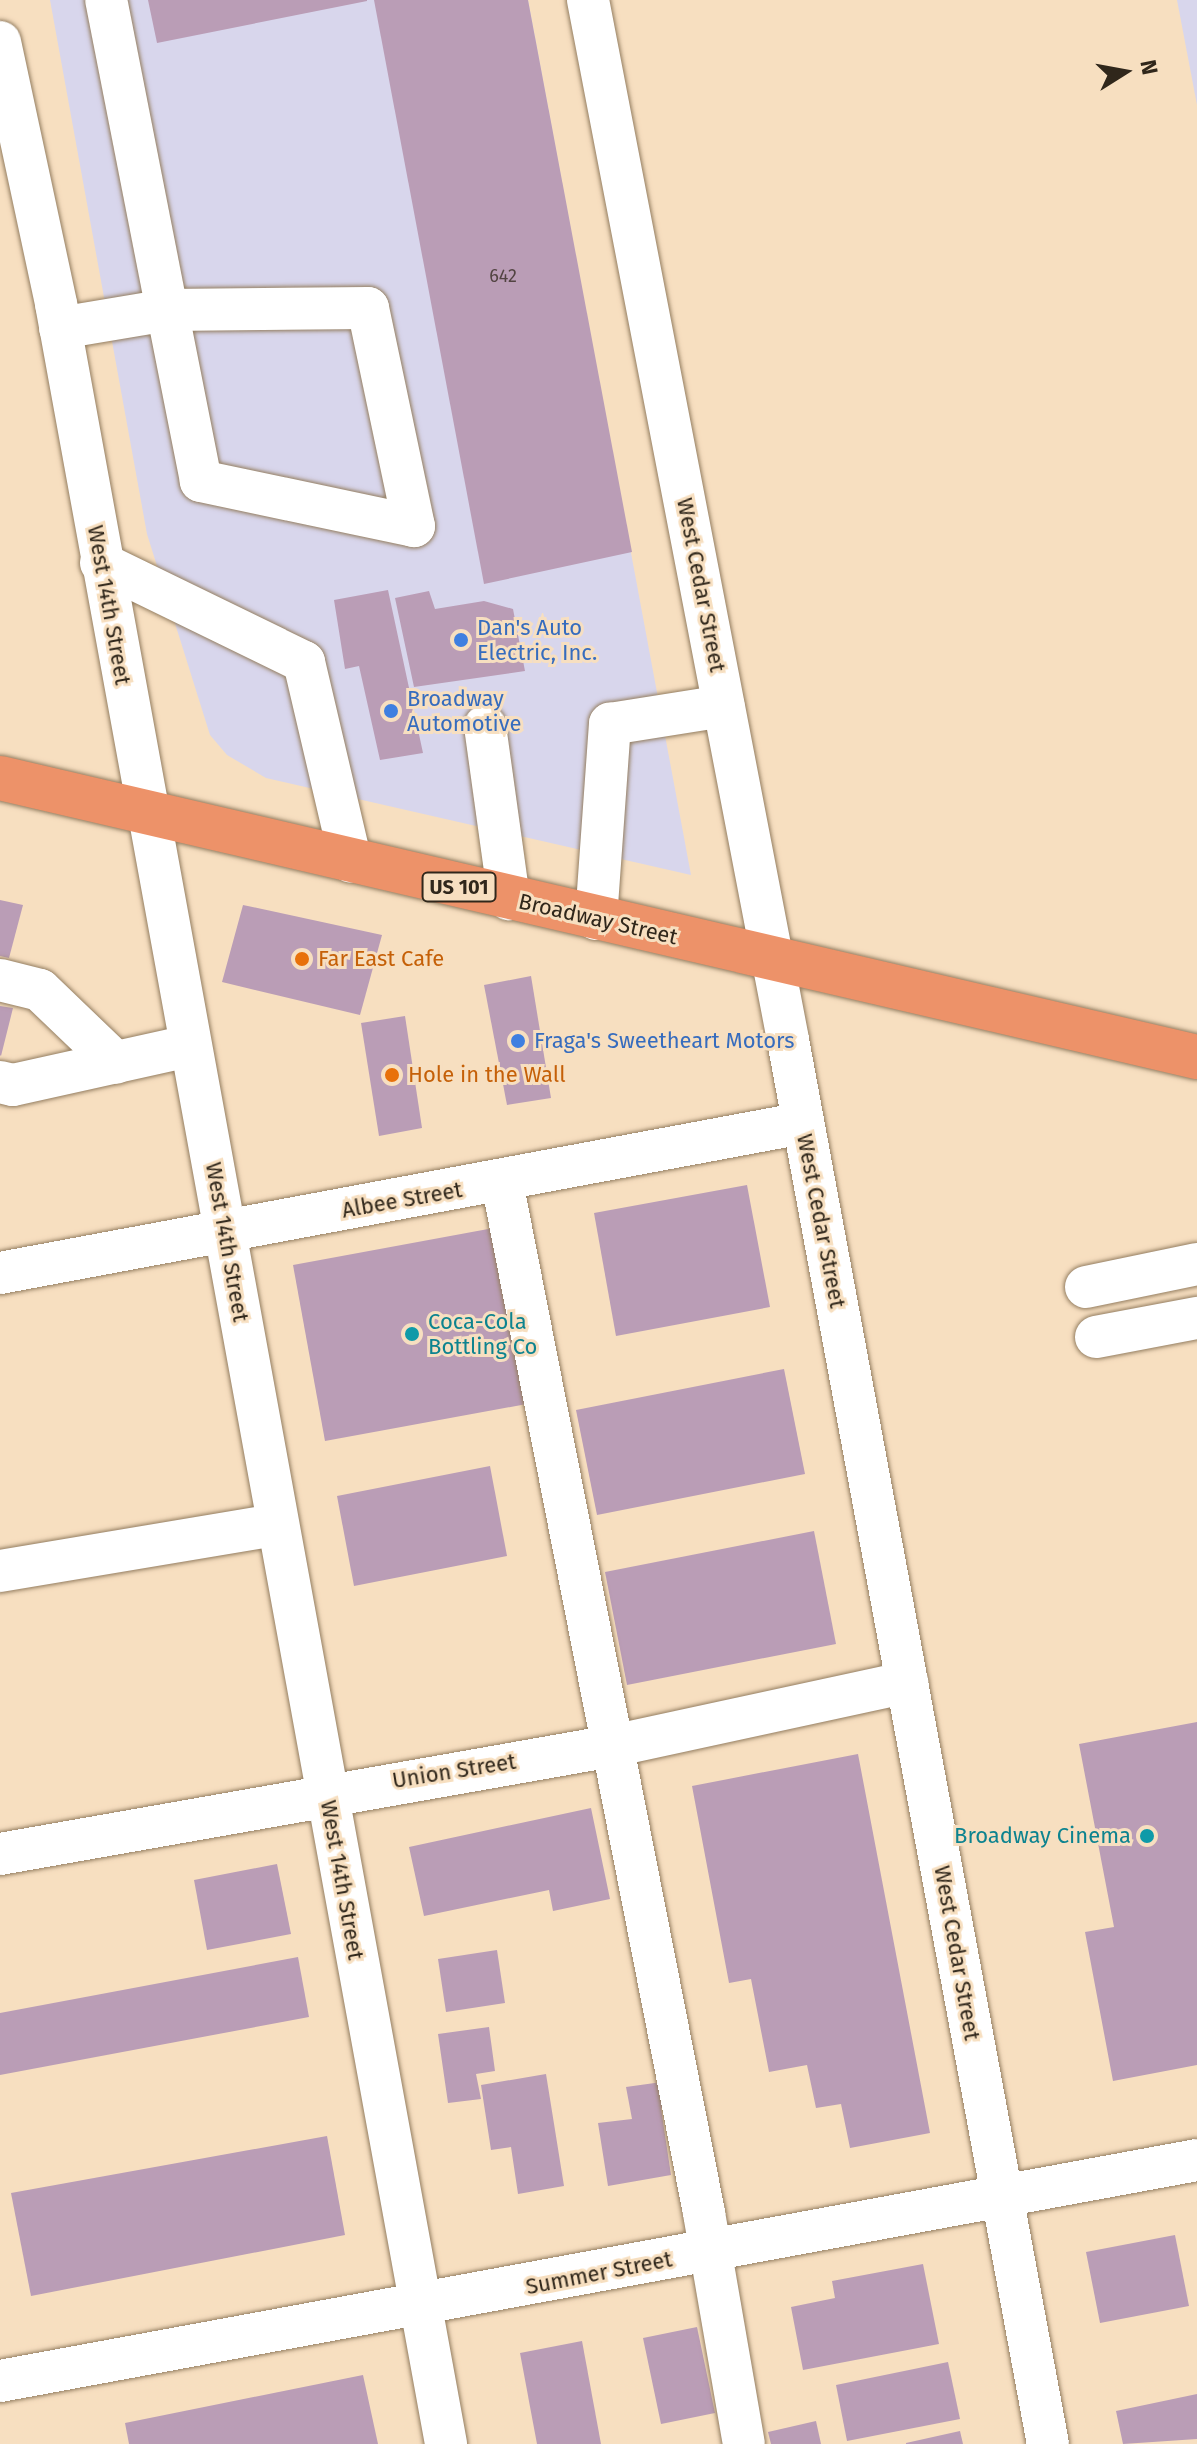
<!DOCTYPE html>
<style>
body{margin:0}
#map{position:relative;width:1197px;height:2444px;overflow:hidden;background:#f7dfc0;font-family:"Fira Sans",sans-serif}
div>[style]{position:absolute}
.commercial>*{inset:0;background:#d8d6ec}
.building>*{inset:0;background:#ba9db6}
.roads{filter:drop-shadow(0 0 2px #947e61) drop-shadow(0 0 2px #947e61)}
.minor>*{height:42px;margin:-21px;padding:0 21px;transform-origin:21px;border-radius:21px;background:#fff}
.highway>*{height:44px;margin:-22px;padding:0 22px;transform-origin:22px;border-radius:22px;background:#ed9269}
.dots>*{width:22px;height:22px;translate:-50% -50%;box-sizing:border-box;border:4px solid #f7dfc0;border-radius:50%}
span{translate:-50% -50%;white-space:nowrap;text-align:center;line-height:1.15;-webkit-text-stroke:6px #f7dfc0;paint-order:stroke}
.number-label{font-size:18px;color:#524442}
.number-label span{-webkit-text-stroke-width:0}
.shield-label span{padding:2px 6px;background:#f7dfc0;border:2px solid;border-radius:6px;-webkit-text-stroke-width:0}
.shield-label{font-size:20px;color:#30271b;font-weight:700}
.street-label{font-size:22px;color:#30271b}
.shop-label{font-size:22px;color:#366cbe}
.left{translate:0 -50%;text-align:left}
.food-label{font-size:22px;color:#c56008}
.culture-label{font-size:22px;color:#0d838f}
.right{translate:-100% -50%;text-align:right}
.north{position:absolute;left:1085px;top:32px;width:80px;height:80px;-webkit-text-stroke:6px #f7dfc0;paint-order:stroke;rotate:79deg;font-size:22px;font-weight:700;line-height:32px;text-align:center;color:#30271b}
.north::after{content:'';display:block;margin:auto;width:28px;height:36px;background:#30271b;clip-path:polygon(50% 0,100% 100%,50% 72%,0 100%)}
</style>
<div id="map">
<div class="commercial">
<div style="clip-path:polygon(50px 0,528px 0,691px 875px,266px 778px,227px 755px,210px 735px,147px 534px)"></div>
<div style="clip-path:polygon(1177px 0,1197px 0,1197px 105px)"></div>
</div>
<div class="building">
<div style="clip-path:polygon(148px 0,367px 0,367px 1px,157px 43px)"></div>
<div style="clip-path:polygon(374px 0,528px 0,632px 552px,484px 584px)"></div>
<div style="clip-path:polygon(388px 590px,423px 753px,380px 760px,359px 666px,345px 669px,334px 600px)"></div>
<div style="clip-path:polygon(429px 591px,435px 609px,484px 601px,513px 609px,525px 671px,414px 687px,395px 598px)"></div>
<div style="clip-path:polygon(0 900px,23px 905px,9px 958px,0 956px)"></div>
<div style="clip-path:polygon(243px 905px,382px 935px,360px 1015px,222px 982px)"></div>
<div style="clip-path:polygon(531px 976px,551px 1098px,507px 1105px,484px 985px)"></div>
<div style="clip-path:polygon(0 1006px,13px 1008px,1px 1056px,0 1055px)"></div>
<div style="clip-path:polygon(405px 1016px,422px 1128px,379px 1136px,361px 1023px)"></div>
<div style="clip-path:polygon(747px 1185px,770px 1307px,616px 1336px,594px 1213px)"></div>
<div style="clip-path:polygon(499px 1227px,532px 1403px,325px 1441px,293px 1265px)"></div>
<div style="clip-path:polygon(784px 1369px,805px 1474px,597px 1515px,576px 1410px)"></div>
<div style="clip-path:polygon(490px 1466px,507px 1556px,354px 1586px,337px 1496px)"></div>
<div style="clip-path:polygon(814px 1531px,836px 1644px,627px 1685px,605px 1572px)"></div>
<div style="clip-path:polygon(1197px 1722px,1197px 2065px,1113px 2081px,1085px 1932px,1114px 1927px,1079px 1744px)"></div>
<div style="clip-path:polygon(858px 1754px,930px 2133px,850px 2148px,841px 2104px,816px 2108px,807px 2065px,769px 2072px,751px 1979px,729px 1983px,692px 1786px)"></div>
<div style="clip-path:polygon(591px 1808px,610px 1899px,553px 1911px,549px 1890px,424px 1916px,409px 1847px)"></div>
<div style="clip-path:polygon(277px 1864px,291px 1934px,207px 1950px,194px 1880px)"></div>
<div style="clip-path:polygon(497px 1950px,505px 2003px,446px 2012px,438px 1959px)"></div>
<div style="clip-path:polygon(298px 1957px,309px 2017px,0 2075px,0 2013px)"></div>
<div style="clip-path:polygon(489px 2027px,495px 2071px,476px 2074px,481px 2099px,448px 2103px,438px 2034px)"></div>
<div style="clip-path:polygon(546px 2074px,564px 2186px,518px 2194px,511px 2147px,491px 2150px,481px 2085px)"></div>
<div style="clip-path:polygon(669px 2081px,673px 2106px,661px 2108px,671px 2175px,608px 2186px,598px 2123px,632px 2119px,626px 2087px)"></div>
<div style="clip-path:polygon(327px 2136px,345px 2235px,31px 2296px,11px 2193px)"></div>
<div style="clip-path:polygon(1175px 2235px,1189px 2306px,1100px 2323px,1086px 2252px)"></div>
<div style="clip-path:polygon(923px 2264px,939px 2344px,803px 2370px,791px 2307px,835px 2298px,832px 2281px)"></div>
<div style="clip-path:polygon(697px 2327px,715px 2413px,661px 2424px,643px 2338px)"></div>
<div style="clip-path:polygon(582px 2341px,601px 2444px,537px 2444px,520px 2353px)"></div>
<div style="clip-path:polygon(948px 2362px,960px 2419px,847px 2441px,836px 2385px)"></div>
<div style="clip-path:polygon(363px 2375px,378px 2444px,129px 2444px,125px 2423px)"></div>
<div style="clip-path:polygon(1197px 2394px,1197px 2439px,1123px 2444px,1116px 2411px)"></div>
<div style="clip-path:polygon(816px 2421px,821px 2444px,771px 2444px,768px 2432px)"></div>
<div style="clip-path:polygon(960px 2431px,963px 2444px,906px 2444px,906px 2443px)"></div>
</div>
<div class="roads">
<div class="minor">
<div style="left:588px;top:0;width:1059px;rotate:79.11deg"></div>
<div style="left:788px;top:1040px;width:1428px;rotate:79.51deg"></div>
<div style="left:0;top:42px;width:268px;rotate:77.9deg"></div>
<div style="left:56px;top:304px;width:2175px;rotate:79.67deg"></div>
<div style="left:368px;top:308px;width:223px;rotate:78.1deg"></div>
<div style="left:414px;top:526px;width:218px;rotate:-168.1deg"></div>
<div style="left:201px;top:481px;width:174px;rotate:-101.2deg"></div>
<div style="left:167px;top:310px;width:201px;rotate:-0.6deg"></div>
<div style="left:60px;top:328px;width:109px;rotate:-9.5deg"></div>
<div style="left:167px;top:310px;width:316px;rotate:-101.1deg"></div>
<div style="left:101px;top:563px;width:226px;rotate:26deg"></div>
<div style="left:304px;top:662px;width:205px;rotate:76.8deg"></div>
<div style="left:485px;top:726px;width:175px;rotate:82.1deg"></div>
<div style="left:596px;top:919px;width:196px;rotate:-85.9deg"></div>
<div style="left:610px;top:724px;width:115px;rotate:-9deg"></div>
<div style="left:0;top:980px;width:41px;rotate:14deg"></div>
<div style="left:40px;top:990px;width:105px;rotate:43.8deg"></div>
<div style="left:0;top:1082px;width:13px;rotate:13deg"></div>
<div style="left:13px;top:1085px;width:180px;rotate:-12.5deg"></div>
<div style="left:502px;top:1182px;width:1051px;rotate:78.91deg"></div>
<div style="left:704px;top:2213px;width:234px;rotate:80.2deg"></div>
<div style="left:0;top:1273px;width:817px;rotate:-10.58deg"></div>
<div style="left:1086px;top:1287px;width:113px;rotate:-11.7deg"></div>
<div style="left:1096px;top:1337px;width:103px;rotate:-10.7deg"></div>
<div style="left:0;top:1571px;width:279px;rotate:-9.5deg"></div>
<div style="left:0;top:1854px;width:621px;rotate:-10.01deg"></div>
<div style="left:612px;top:1746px;width:302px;rotate:-12.2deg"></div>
<div style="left:0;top:2381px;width:1217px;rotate:-10.46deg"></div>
</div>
<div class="highway">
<div style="left:0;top:778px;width:1229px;rotate:13.12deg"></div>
</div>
</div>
<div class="dots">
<div style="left:461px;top:640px;background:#3f7fe0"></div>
<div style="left:391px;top:711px;background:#3f7fe0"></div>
<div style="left:302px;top:959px;background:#e8710a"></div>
<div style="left:518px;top:1041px;background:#3f7fe0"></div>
<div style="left:392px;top:1075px;background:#e8710a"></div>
<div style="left:412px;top:1334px;background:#0f9aa8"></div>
<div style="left:1147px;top:1836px;background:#0f9aa8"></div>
</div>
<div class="number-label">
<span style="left:503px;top:276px">642</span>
</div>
<div class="shield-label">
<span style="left:459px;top:887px">US 101</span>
</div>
<div class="street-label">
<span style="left:701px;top:585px;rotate:79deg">West Cedar Street</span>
<span style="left:109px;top:605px;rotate:80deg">West 14th Street</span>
<span style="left:598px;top:919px;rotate:13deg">Broadway Street</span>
<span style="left:402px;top:1200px;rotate:-10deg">Albee Street</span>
<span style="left:821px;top:1221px;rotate:79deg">West Cedar Street</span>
<span style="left:227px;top:1242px;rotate:80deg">West 14th Street</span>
<span style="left:454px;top:1771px;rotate:-9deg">Union Street</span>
<span style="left:342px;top:1880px;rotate:80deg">West 14th Street</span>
<span style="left:957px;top:1953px;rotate:80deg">West Cedar Street</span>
<span style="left:599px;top:2273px;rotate:-11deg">Summer Street</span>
</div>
<div class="shop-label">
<span class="left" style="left:477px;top:640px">Dan's Auto<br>Electric, Inc.</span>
<span class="left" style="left:407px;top:711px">Broadway<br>Automotive</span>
<span class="left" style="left:534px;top:1041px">Fraga's Sweetheart Motors</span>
</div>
<div class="food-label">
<span class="left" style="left:318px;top:959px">Far East Cafe</span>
<span class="left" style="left:408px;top:1075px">Hole in the Wall</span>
</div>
<div class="culture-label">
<span class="left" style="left:428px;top:1334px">Coca-Cola<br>Bottling Co</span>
<span class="right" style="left:1131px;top:1836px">Broadway Cinema</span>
</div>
<div class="north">N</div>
</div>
